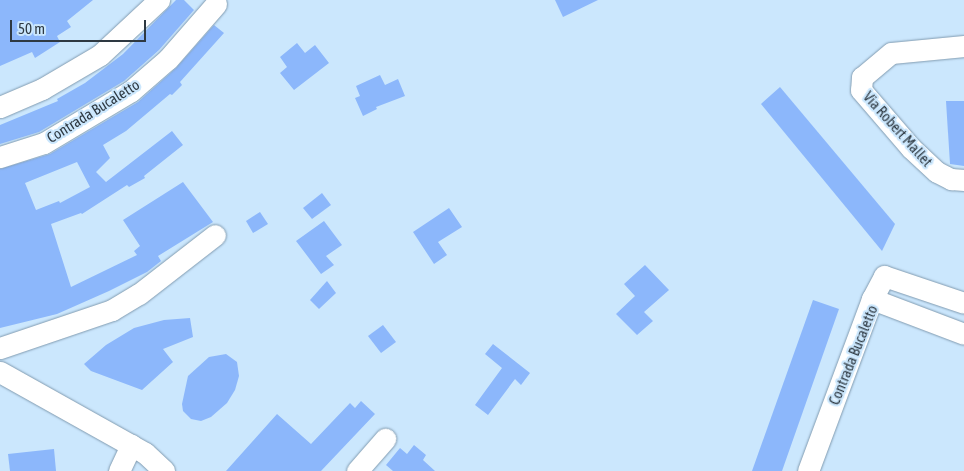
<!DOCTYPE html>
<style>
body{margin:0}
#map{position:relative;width:964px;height:471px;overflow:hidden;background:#cbe7fd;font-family:"Asap Condensed",sans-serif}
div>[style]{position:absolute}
.building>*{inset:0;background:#8cb7fb}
.roads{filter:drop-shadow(0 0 1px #819bb0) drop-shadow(0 0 1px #819bb0)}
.minor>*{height:21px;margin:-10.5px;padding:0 10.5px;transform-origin:10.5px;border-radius:10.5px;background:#fff}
span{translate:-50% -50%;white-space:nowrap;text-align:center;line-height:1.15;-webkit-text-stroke:4.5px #cbe7fd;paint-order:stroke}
.street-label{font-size:15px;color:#2e3942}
.scale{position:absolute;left:10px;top:20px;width:136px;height:22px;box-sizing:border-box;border:2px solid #2e3942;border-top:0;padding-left:6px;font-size:15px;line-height:18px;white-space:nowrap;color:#2e3942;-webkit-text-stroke:4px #cbe7fd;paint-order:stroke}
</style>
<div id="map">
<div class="building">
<div style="clip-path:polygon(0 0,93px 0,67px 21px,71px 27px,57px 36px,60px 42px,35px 58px,32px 52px,0 66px)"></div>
<div style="clip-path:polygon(176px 0,184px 0,194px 10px,159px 50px,124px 81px,39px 132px,0 144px,0 125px,58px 101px,57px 99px,85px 83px,123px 54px)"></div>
<div style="clip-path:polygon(555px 0,598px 0,563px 17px)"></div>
<div style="clip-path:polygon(evenodd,214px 25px,224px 33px,180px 82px,182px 85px,172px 95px,170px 94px,126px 131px,103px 145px,110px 158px,96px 172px,106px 182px,172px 131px,183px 145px,144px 176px,145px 178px,129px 187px,127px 185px,82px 214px,81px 213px,51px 224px,71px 287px,137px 255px,134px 251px,140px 246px,123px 220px,183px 182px,213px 222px,158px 256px,161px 261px,147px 272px,109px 291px,57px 314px,0 328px,0 169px,50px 154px,138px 102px,176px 68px,214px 25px,77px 162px,90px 187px,60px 203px,59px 201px,36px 210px,25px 183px,77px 162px)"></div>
<div style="clip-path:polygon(297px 43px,305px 53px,315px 45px,329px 63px,294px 90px,280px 73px,287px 67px,280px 57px)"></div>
<div style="clip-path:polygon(380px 75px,385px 85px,398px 79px,405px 96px,376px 107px,377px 109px,363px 116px,355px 98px,360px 96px,356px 86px)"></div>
<div style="clip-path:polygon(780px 87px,895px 224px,882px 251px,761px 104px)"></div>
<div style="clip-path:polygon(946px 101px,964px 101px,964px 166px,950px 164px)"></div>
<div style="clip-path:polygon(322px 193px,331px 205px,312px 219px,303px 208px)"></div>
<div style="clip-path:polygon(449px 208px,462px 227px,438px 242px,447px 255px,434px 264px,413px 232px)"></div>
<div style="clip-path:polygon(260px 212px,268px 224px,253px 233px,246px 221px)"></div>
<div style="clip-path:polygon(324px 221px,342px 245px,326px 256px,334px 265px,321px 274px,296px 241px)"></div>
<div style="clip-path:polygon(645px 265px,669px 290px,644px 312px,653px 321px,637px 335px,616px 314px,635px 296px,624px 284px)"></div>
<div style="clip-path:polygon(327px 281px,336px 293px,319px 309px,310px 300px)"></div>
<div style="clip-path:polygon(813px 300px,839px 309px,782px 471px,752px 471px)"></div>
<div style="clip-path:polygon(190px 318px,193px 337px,163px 349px,173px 362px,142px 390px,91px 371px,84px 364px,106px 345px,134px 328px,164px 320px)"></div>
<div style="clip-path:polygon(383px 325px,396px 342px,381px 353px,368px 336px)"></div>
<div style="clip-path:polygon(493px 344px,530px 373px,521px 385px,515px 379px,488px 415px,475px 405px,502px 368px,485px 354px)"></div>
<div style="clip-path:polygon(226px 354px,237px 362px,239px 376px,235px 390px,227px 403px,211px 417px,201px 421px,191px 419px,183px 411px,182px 404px,188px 376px,209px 357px)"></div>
<div style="clip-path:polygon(361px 401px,375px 414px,321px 471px,226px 471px,277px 414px,311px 444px,350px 403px,355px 408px)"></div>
<div style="clip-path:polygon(414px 445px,426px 455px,423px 460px,435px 471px,393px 471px,386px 465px,400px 448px,407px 454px)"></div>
<div style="clip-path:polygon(54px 449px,56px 471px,10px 471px,8px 454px)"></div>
</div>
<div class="roads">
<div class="minor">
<div style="left:964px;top:46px;width:73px;rotate:174.5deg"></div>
<div style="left:891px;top:53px;width:38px;rotate:140deg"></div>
<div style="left:862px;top:77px;width:13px;rotate:94deg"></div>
<div style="left:861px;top:90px;width:77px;rotate:49.2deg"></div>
<div style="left:911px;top:148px;width:35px;rotate:43deg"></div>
<div style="left:937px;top:172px;width:16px;rotate:27deg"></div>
<div style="left:951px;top:179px;width:13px;rotate:4deg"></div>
<div style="left:0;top:107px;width:46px;rotate:-23.2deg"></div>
<div style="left:42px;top:89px;width:67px;rotate:-30.4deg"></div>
<div style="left:100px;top:55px;width:81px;rotate:-43deg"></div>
<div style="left:0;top:157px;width:46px;rotate:-17.7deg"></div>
<div style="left:44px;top:143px;width:101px;rotate:-30.9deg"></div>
<div style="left:131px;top:91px;width:49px;rotate:-40.9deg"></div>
<div style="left:168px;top:59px;width:73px;rotate:-48.9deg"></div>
<div style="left:872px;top:299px;width:98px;rotate:20.8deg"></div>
<div style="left:0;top:348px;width:118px;rotate:-18.7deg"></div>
<div style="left:112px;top:310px;width:31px;rotate:-31deg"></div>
<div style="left:139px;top:294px;width:96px;rotate:-37.8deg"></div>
<div style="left:0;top:372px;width:166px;rotate:29.2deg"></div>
<div style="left:145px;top:453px;width:26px;rotate:43deg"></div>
<div style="left:119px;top:471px;width:29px;rotate:-65deg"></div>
<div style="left:357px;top:471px;width:43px;rotate:-48.8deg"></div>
<div style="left:808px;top:471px;width:184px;rotate:-69.6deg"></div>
<div style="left:872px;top:299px;width:26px;rotate:-62deg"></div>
<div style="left:884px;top:276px;width:84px;rotate:18.6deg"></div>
</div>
</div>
<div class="street-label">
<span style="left:93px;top:111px;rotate:-32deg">Contrada Bucaletto</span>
<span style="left:898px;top:129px;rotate:48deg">Via Robert Mallet</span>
<span style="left:853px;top:355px;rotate:-68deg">Contrada Bucaletto</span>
</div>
<div class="scale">50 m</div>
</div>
